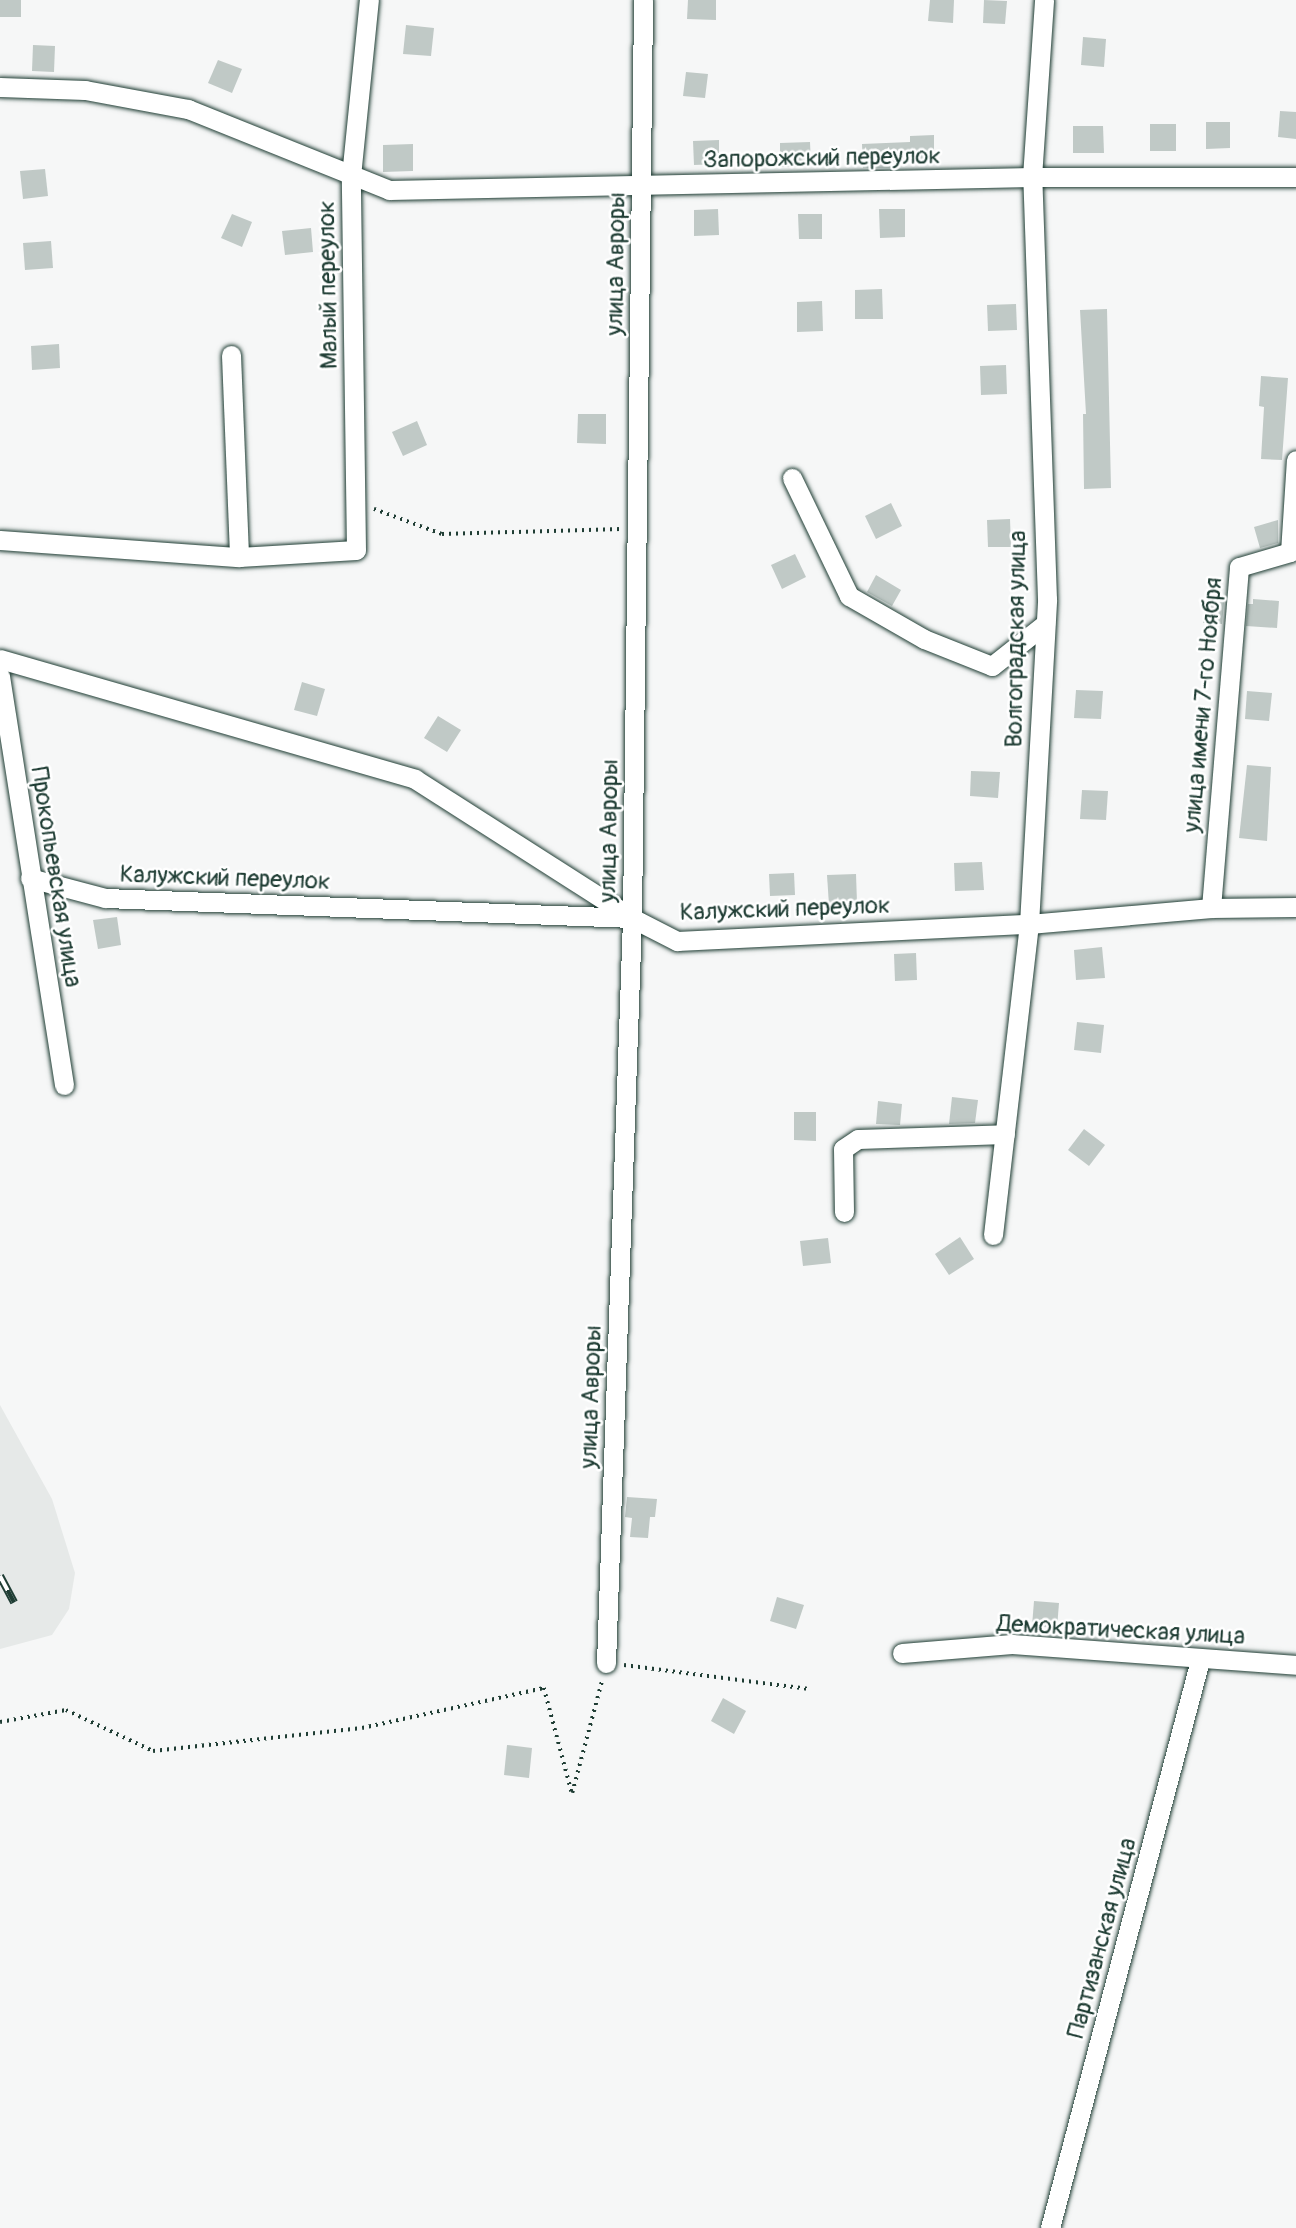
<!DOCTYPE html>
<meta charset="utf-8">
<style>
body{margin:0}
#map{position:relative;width:1296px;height:2228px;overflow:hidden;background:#f6f7f7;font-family:Pangolin,sans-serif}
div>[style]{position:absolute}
.built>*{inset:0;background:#e6e9e8}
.building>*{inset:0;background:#c0c9c6}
.path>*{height:3.5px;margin-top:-1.75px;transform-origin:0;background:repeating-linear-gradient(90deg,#1f3d34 0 2px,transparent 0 7px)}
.roads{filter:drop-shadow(0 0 2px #1f3d34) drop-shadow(0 0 2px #1f3d34)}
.minor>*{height:19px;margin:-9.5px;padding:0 9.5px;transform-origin:9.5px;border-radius:9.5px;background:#fff}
.rail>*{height:8px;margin-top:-4px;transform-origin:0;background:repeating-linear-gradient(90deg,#fff 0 16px,#1f3d34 0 32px);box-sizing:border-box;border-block:2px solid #1f3d34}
span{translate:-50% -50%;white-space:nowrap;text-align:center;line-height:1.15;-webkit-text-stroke:5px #fff;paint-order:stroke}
.street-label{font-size:24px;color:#1f3d34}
</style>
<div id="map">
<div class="built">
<div style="clip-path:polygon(0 1405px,52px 1499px,75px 1573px,69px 1609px,52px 1635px,0 1649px)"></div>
</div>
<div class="building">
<div style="clip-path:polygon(0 0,21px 0,21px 17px,0 17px)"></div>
<div style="clip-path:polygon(688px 0,716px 0,716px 20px,687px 19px)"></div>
<div style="clip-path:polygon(930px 0,954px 0,953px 23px,928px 21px)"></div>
<div style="clip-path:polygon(984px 0,1007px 1px,1005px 24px,983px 23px)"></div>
<div style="clip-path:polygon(406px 25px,434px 28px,431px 56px,403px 54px)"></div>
<div style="clip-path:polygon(1083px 37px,1106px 39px,1104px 67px,1081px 65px)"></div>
<div style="clip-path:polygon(33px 45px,55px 46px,54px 72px,32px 71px)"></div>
<div style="clip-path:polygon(218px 60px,242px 69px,232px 93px,208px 83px)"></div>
<div style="clip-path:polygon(686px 72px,708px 74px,705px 98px,683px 96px)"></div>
<div style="clip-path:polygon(1280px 111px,1296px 112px,1296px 139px,1278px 137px)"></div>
<div style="clip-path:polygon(1206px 122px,1230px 122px,1230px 148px,1206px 149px)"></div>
<div style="clip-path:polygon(1150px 124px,1176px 124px,1176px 151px,1150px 151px)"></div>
<div style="clip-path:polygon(1073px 126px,1103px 126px,1104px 153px,1073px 153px)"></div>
<div style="clip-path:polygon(934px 135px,934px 161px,891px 162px,891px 168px,863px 168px,862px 144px,910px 142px,910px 136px)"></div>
<div style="clip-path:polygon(719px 140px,719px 164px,694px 165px,693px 141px)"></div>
<div style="clip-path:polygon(810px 142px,811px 166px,780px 167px,780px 143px)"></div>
<div style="clip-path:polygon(413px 144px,413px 171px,383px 172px,383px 145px)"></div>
<div style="clip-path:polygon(45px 169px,48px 196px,23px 199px,20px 171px)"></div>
<div style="clip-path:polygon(718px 209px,719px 235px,694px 236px,694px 210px)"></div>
<div style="clip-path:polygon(879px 209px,905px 209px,905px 237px,880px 238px)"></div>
<div style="clip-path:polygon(232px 214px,252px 222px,242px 247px,221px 238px)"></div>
<div style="clip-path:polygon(798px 214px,822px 214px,822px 239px,799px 239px)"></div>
<div style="clip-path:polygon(311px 228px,313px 252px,285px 255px,282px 231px)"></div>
<div style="clip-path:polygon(51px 241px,53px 268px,25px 270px,23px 243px)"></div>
<div style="clip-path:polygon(882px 289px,883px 319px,855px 319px,855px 290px)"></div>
<div style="clip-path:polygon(822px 301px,823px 331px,797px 332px,797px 302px)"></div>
<div style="clip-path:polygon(1016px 304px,1017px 330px,988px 331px,987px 305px)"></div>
<div style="clip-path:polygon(1107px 309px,1111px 488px,1084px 489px,1083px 414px,1086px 414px,1080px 310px)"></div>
<div style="clip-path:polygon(59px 344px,60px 368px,32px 370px,31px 346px)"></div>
<div style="clip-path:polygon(1006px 365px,1007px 394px,981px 395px,980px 366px)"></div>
<div style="clip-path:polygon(1261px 376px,1288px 378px,1282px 460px,1261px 459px,1264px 407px,1259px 406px)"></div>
<div style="clip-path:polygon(578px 414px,606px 414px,606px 444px,577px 443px)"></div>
<div style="clip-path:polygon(417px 421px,427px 445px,403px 456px,392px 432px)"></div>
<div style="clip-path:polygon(891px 503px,902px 526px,876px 539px,865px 516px)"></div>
<div style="clip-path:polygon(1010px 519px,1011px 547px,988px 547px,987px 520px)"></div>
<div style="clip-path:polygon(1278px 520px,1278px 543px,1260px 548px,1254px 527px)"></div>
<div style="clip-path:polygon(795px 554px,806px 577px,782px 589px,771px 565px)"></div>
<div style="clip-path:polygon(876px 575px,901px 590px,892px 606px,867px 592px)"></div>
<div style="clip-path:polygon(1253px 599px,1279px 601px,1277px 628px,1246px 626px,1248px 604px,1253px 604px)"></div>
<div style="clip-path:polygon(1205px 600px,1224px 602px,1222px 624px,1203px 623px)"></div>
<div style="clip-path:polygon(302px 682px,325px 689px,317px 716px,294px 710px)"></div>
<div style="clip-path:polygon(1076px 690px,1103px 691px,1101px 719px,1074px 718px)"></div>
<div style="clip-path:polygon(1247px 691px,1272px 693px,1269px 721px,1245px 719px)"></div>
<div style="clip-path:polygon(438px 716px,461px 730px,447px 752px,424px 738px)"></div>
<div style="clip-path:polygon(1247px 765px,1271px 767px,1267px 841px,1239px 838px)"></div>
<div style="clip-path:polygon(971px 771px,1000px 772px,998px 798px,970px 796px)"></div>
<div style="clip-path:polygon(1082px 790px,1108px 791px,1106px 820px,1080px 819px)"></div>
<div style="clip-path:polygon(982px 862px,984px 890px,955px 891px,954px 863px)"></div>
<div style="clip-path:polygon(794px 873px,795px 895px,770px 896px,769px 874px)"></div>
<div style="clip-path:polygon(856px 874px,857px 903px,829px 905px,827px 875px)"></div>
<div style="clip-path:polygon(117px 917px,121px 945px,98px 949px,93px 920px)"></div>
<div style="clip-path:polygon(1102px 947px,1105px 978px,1076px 980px,1074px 950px)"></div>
<div style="clip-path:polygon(916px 953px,917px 980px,895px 981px,894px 954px)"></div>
<div style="clip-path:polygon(1077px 1022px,1104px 1025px,1101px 1053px,1074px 1050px)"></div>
<div style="clip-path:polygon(952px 1097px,978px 1100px,975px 1123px,949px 1124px)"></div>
<div style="clip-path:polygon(878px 1101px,902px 1104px,900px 1125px,876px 1124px)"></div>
<div style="clip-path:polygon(794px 1112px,816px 1112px,816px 1141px,794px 1140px)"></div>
<div style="clip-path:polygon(1084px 1129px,1105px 1145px,1089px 1166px,1068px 1150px)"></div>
<div style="clip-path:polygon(960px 1237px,974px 1259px,949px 1275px,935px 1254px)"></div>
<div style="clip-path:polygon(828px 1238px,831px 1263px,803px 1266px,800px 1241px)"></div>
<div style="clip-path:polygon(627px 1497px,657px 1499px,655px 1517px,650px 1517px,648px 1538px,630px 1537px,632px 1518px,625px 1517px)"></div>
<div style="clip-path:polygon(777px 1597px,804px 1605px,796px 1629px,770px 1621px)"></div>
<div style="clip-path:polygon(1034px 1601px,1059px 1603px,1057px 1628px,1032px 1626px)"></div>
<div style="clip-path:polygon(723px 1698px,746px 1711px,734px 1734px,711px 1721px)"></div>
<div style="clip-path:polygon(507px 1745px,532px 1748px,529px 1778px,504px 1775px)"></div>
</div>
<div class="path">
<div style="left:374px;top:509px;width:72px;rotate:20.2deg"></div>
<div style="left:442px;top:534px;width:179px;rotate:-1.6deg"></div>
<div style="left:624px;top:1665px;width:187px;rotate:7.4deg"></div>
<div style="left:0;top:1722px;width:67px;rotate:-10.3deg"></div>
<div style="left:66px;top:1710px;width:96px;rotate:25.2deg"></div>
<div style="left:153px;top:1751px;width:210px;rotate:-6.3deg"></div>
<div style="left:362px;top:1728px;width:186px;rotate:-12.4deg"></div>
<div style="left:544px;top:1688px;width:109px;rotate:75.1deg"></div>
<div style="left:572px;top:1793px;width:117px;rotate:-75.1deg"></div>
</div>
<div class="roads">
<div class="minor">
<div style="left:0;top:87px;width:85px;rotate:2deg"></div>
<div style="left:85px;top:90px;width:105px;rotate:10.5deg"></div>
<div style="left:188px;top:109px;width:217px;rotate:21.9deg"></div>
<div style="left:389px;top:190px;width:643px;rotate:-1.16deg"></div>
<div style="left:1032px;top:177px;width:264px"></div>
<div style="left:231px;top:355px;width:202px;rotate:87.7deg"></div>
<div style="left:792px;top:478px;width:131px;rotate:64.2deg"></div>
<div style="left:849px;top:596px;width:86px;rotate:29.8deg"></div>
<div style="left:924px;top:639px;width:73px;rotate:21.7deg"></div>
<div style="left:992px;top:666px;width:68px;rotate:-38.4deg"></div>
<div style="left:0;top:540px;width:240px;rotate:4.1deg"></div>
<div style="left:239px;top:557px;width:117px;rotate:-3.4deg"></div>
<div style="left:356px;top:550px;width:374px;rotate:-90.8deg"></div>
<div style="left:351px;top:176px;width:177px;rotate:-84.2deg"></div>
<div style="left:0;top:659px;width:432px;rotate:16.1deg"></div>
<div style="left:415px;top:779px;width:256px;rotate:32.6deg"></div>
<div style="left:0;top:676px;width:414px;rotate:81.1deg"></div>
<div style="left:30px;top:878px;width:78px;rotate:14.9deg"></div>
<div style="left:105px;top:898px;width:527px;rotate:2.17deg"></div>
<div style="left:632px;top:918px;width:51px;rotate:27.1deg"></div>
<div style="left:677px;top:941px;width:352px;rotate:-2.8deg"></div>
<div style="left:1029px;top:924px;width:183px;rotate:-5deg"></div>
<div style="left:1211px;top:908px;width:85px;rotate:-0.7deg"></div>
<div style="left:1211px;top:908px;width:342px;rotate:-85.3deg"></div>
<div style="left:1239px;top:567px;width:53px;rotate:-16.4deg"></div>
<div style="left:1290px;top:552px;width:92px;rotate:-86.3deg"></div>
<div style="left:844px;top:1212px;width:63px;rotate:-90.9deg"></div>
<div style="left:843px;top:1149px;width:18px;rotate:-34deg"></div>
<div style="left:858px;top:1139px;width:147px;rotate:-1.9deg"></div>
<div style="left:993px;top:1235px;width:313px;rotate:-83.4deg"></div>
<div style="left:1029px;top:924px;width:325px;rotate:-86.8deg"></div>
<div style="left:1047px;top:599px;width:422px;rotate:-92deg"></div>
<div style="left:1032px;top:177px;width:177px;rotate:-86.1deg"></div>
<div style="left:902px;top:1653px;width:110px;rotate:-4.7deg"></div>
<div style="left:1012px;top:1644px;width:285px;rotate:4.2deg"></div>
<div style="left:606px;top:1663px;width:745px;rotate:-88deg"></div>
<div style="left:632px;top:918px;width:918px;rotate:-89.31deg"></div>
<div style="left:1050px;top:2228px;width:587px;rotate:-75.21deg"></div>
</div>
</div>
<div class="rail">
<div style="left:0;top:1576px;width:30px;rotate:62deg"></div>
</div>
<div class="street-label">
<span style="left:822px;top:158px;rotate:-1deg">Запорожский переулок</span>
<span style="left:616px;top:264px;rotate:-89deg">улица Авроры</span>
<span style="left:328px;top:285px;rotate:-91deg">Малый переулок</span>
<span style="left:1016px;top:639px;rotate:-89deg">Волгоградская улица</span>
<span style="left:1203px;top:705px;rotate:-85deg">улица имени 7-го Ноября</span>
<span style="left:609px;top:831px;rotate:-89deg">улица Авроры</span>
<span style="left:56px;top:877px;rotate:81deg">Прокопьевская улица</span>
<span style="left:225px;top:878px;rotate:2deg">Калужский переулок</span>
<span style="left:785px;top:909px;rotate:-2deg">Калужский переулок</span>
<span style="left:591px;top:1397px;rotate:-88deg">улица Авроры</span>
<span style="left:1121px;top:1630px;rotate:3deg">Демократическая улица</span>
<span style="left:1102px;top:1938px;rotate:-75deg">Партизанская улица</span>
</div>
</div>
